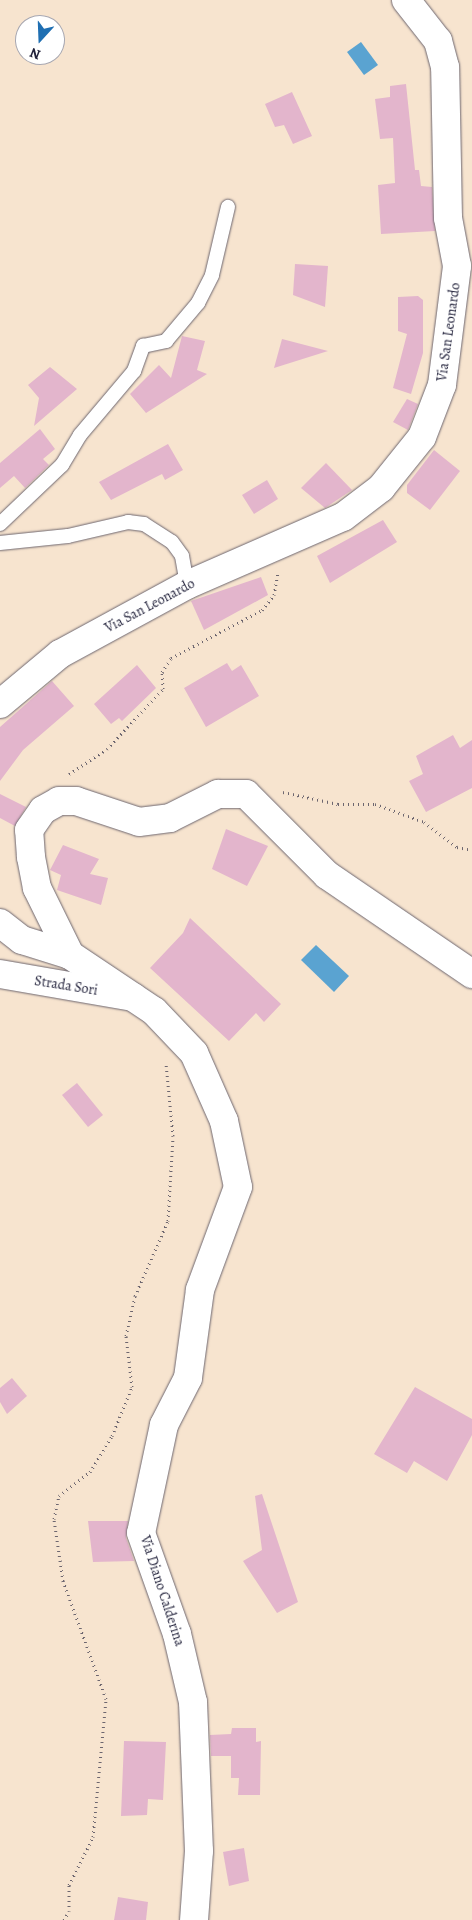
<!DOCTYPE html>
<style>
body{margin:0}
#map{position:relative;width:472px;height:1920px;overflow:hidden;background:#f7e4cf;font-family:Alegreya,serif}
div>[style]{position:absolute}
.water>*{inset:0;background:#5aa3d1}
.building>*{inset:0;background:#e3b5cc}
.path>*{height:3px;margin-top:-1.5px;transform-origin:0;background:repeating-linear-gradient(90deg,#6d666f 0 1px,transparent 0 5px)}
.roads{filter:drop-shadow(0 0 1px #6d666f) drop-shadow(0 0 1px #6d666f)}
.lane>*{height:14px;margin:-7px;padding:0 7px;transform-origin:7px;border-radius:7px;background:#fff}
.street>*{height:28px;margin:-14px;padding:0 14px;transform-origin:14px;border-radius:14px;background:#fff}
.secondary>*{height:28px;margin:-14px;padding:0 14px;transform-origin:14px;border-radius:14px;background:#fff}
span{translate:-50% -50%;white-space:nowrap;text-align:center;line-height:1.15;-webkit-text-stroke:4px #fff;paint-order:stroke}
.street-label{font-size:14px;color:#22223b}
.north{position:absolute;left:15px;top:15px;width:50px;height:50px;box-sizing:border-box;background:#fff;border:1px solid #a7a7b1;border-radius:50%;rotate:200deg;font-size:14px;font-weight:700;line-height:20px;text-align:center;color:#22223b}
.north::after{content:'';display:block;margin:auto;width:18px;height:22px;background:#1f6fb2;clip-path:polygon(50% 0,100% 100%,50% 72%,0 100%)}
</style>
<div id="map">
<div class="water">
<div style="clip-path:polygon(361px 42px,378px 65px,364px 75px,347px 52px)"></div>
<div style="clip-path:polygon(316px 945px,349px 976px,334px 992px,301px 960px)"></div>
</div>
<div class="building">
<div style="clip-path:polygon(406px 84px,415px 170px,419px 170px,421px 186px,432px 187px,435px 231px,381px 234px,378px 185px,395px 183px,393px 138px,380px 139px,375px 99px,390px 97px,390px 86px)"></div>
<div style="clip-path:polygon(292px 92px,312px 136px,293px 144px,284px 125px,275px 127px,265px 104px)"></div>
<div style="clip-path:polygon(295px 264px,328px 266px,325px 307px,293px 295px)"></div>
<div style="clip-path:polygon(418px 296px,423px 300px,423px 353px,411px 394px,393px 388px,407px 334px,398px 331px,398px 297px)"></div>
<div style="clip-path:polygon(182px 336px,205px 341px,197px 370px,207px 374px,146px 413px,130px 394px,159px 365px,171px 378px)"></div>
<div style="clip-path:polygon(282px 339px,328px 351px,274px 368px)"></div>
<div style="clip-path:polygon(50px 367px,77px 389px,34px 426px,39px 398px,28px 385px)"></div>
<div style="clip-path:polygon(407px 399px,418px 404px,408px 430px,393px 422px)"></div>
<div style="clip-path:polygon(40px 429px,55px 449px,43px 459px,49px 465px,25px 488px,14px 476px,0 488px,0 463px)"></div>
<div style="clip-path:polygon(168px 444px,183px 470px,165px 480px,162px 474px,111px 500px,99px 482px)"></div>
<div style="clip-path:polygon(434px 450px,460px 471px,430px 510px,407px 493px,407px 485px)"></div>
<div style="clip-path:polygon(326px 463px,352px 490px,325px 508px,301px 488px)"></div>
<div style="clip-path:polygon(267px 480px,278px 499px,254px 514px,242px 495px)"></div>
<div style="clip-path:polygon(383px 520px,397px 542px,330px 583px,317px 556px)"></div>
<div style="clip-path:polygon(261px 577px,268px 595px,204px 630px,191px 601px)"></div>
<div style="clip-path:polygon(227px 663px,232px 671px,241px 665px,259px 696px,206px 727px,184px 688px)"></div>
<div style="clip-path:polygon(137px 665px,156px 688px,122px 721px,119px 718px,111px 724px,94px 704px)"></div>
<div style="clip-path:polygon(52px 681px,74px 706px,23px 750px,0 781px,0 727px)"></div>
<div style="clip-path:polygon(453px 735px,460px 748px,472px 740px,472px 788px,426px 812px,409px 781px,423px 774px,416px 756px)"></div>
<div style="clip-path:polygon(0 794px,26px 807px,15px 826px,0 818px)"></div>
<div style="clip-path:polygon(226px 829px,268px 846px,247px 886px,212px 869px)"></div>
<div style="clip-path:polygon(63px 845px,99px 859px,90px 874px,108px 878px,101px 905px,57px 890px,61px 875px,50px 870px)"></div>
<div style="clip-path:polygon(190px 918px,281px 1004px,264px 1022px,256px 1013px,229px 1041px,150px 968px,183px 933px)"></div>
<div style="clip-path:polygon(77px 1083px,103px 1115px,88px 1127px,62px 1095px)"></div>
<div style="clip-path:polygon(12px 1378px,27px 1396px,7px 1414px,0 1402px,0 1388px)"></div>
<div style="clip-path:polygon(415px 1387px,472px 1419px,472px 1435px,447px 1481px,414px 1461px,407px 1473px,374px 1454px)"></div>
<div style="clip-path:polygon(262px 1494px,298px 1602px,277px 1613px,243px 1561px,262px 1550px,255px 1496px)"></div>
<div style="clip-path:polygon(88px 1521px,128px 1521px,126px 1538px,134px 1561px,93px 1562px)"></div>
<div style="clip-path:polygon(232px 1728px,256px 1728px,256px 1742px,261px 1741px,260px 1795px,238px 1795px,239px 1778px,231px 1778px,231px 1756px,211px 1756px,210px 1735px,231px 1734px)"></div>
<div style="clip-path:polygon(124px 1741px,166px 1742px,163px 1800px,148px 1799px,147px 1815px,121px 1816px)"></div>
<div style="clip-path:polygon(244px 1848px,249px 1881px,229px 1886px,223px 1852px)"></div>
<div style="clip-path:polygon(118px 1897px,148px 1902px,146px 1920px,114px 1920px)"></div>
</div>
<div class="path">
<div style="left:69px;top:774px;width:45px;rotate:-33.3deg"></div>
<div style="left:107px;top:749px;width:82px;rotate:-47deg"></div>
<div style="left:163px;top:689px;width:17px;rotate:-93deg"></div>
<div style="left:162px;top:672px;width:17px;rotate:-57deg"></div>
<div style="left:171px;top:658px;width:103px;rotate:-27.8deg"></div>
<div style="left:262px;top:610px;width:19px;rotate:-51deg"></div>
<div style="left:274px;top:595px;width:22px;rotate:-80deg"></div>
<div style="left:283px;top:792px;width:56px;rotate:12.3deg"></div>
<div style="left:338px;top:804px;width:37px"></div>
<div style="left:375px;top:804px;width:52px;rotate:20.2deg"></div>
<div style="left:424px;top:822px;width:41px;rotate:37.1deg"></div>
<div style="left:457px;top:847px;width:15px;rotate:11deg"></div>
<div style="left:64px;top:1920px;width:10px;rotate:-61deg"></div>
<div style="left:69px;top:1911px;width:26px;rotate:-90deg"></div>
<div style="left:69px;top:1885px;width:54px;rotate:-63.4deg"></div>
<div style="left:93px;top:1837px;width:139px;rotate:-84.6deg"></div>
<div style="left:106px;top:1699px;width:126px;rotate:-110deg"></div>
<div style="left:63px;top:1581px;width:63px;rotate:-98.3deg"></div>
<div style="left:54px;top:1519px;width:24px;rotate:-78deg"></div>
<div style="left:59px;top:1496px;width:39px;rotate:-38deg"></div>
<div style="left:90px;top:1472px;width:42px;rotate:-58.6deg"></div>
<div style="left:112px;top:1436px;width:53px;rotate:-67.8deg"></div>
<div style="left:132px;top:1387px;width:51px;rotate:-96.7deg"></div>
<div style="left:126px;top:1336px;width:41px;rotate:-77.3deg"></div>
<div style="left:135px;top:1296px;width:82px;rotate:-66.3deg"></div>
<div style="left:168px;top:1221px;width:85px;rotate:-86.6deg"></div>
<div style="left:173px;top:1136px;width:73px;rotate:-95.5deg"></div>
</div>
<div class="roads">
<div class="lane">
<div style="left:0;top:524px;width:86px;rotate:-43.6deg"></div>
<div style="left:62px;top:465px;width:35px;rotate:-59deg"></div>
<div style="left:80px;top:435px;width:84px;rotate:-49.8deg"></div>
<div style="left:134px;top:371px;width:27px;rotate:-70deg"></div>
<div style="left:143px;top:346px;width:24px;rotate:-12deg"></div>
<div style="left:166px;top:341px;width:50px;rotate:-49.9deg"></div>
<div style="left:198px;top:303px;width:31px;rotate:-63deg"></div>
<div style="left:212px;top:275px;width:70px;rotate:-76.8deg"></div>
<div style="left:0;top:543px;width:68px;rotate:-5.9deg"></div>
<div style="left:68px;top:536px;width:62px;rotate:-13.1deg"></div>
<div style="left:128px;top:522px;width:16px;rotate:7deg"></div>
<div style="left:144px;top:524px;width:33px;rotate:33deg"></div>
<div style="left:172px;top:542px;width:17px;rotate:54deg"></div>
<div style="left:182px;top:556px;width:29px;rotate:80deg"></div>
</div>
<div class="street">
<div style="left:70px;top:955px;width:75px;rotate:-116.2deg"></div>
<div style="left:37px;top:888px;width:32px;rotate:-101deg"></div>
<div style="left:31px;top:857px;width:27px;rotate:-94deg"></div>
<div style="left:29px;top:830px;width:24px;rotate:-55deg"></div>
<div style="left:43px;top:810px;width:18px;rotate:-29deg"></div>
<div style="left:59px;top:801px;width:17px"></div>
<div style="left:76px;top:801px;width:66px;rotate:18.4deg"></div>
<div style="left:139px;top:822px;width:31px;rotate:-7deg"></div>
<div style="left:170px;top:818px;width:54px;rotate:-26.6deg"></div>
<div style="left:218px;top:794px;width:28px"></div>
<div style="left:246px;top:794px;width:115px;rotate:45deg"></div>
<div style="left:327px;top:875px;width:176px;rotate:34.3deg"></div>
<div style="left:0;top:974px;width:135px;rotate:9.8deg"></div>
</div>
<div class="secondary">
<div style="left:0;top:704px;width:78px;rotate:-39.8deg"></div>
<div style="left:60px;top:654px;width:145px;rotate:-28.5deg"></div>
<div style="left:187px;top:585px;width:170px;rotate:-23.6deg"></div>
<div style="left:343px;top:517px;width:48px;rotate:-37.3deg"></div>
<div style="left:381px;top:488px;width:65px;rotate:-51.2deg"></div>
<div style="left:422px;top:437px;width:56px;rotate:-69deg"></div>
<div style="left:442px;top:385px;width:120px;rotate:-82.8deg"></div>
<div style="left:457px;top:266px;width:49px;rotate:-100.6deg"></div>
<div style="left:448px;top:218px;width:151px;rotate:-91.1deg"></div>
<div style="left:445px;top:67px;width:27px;rotate:-105deg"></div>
<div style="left:438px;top:41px;width:52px;rotate:-128deg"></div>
<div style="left:0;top:923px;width:28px;rotate:38deg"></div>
<div style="left:22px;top:940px;width:50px;rotate:17.4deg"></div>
<div style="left:70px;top:955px;width:101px;rotate:33.7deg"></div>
<div style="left:154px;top:1011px;width:58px;rotate:46.4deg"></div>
<div style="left:194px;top:1053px;width:74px;rotate:66.2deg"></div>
<div style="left:224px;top:1121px;width:67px;rotate:78deg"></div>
<div style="left:238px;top:1187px;width:110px;rotate:110.3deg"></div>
<div style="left:200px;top:1290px;width:89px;rotate:97.8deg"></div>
<div style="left:188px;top:1378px;width:53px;rotate:117.1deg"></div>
<div style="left:164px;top:1425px;width:110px;rotate:102deg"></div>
<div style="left:141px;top:1533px;width:107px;rotate:70.4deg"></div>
<div style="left:177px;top:1634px;width:70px;rotate:76.8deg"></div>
<div style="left:193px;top:1702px;width:149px;rotate:87.7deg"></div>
<div style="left:199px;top:1851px;width:69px;rotate:94.1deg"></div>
</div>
</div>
<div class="street-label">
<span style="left:449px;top:332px;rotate:-82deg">Via San Leonardo</span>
<span style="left:150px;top:606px;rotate:-28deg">Via San Leonardo</span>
<span style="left:66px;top:986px;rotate:9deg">Strada Sori</span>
<span style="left:162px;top:1591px;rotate:72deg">Via Diano Calderina</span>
</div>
<div class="north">N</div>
</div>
